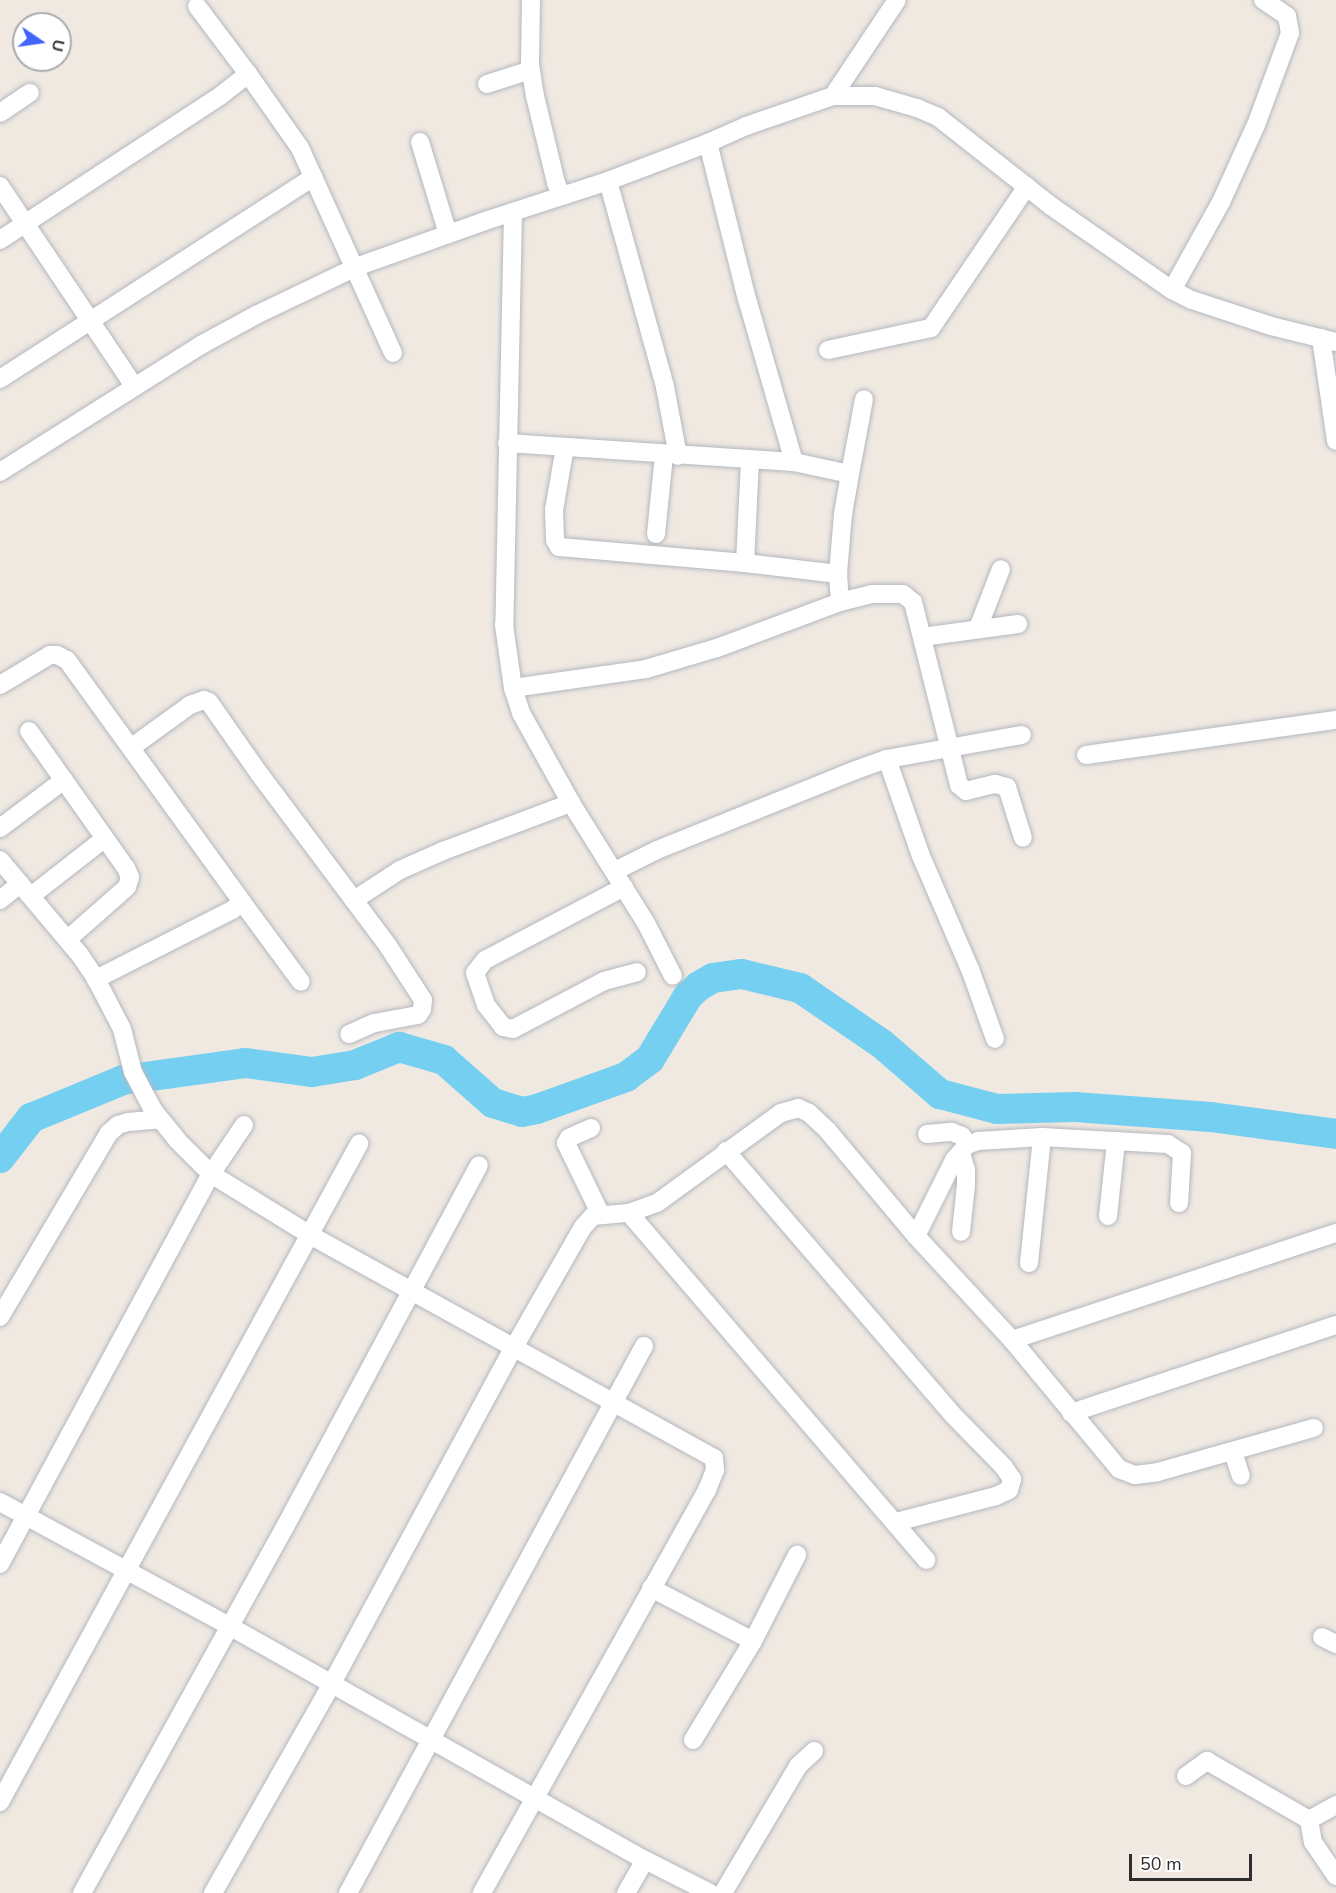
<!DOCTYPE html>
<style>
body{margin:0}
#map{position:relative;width:1336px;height:1893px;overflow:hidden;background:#efe9e1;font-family:"Nunito Sans",sans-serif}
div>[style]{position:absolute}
.river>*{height:30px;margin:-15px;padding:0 15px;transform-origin:15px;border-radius:15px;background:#75cff0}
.roads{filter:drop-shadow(0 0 2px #b4b7c1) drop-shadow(0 0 2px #b4b7c1)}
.street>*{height:18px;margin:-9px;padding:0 9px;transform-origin:9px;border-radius:9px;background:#fff}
span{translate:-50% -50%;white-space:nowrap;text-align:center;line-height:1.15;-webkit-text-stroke:5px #fff;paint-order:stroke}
.north{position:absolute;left:12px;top:12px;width:60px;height:60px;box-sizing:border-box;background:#fff;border:2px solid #ababab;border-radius:50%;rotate:103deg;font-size:16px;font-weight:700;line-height:24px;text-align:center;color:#2e2e2e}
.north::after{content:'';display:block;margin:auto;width:21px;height:27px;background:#4264fb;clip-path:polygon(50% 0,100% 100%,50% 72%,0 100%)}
.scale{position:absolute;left:1129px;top:1854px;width:123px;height:27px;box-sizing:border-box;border:3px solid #2e2e2e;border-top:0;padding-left:8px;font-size:18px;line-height:21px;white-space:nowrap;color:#2e2e2e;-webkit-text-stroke:4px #fff;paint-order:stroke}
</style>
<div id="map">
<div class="river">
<div style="left:0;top:1158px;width:51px;rotate:-52.2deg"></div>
<div style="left:31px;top:1118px;width:100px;rotate:-22.4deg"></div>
<div style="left:123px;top:1080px;width:123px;rotate:-7.9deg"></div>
<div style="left:245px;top:1063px;width:68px;rotate:7.7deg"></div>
<div style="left:312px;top:1072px;width:44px;rotate:-9.2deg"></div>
<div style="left:355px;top:1065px;width:48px;rotate:-22.2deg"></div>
<div style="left:399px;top:1047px;width:47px;rotate:16.1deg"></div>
<div style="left:444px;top:1060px;width:65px;rotate:41.3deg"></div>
<div style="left:493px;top:1103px;width:30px;rotate:17deg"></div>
<div style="left:522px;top:1112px;width:15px;rotate:-11deg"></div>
<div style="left:537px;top:1109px;width:95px;rotate:-19.8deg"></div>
<div style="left:626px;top:1077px;width:30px;rotate:-37deg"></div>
<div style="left:650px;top:1059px;width:74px;rotate:-58.9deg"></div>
<div style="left:688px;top:996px;width:15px;rotate:-42deg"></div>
<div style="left:699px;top:986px;width:16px;rotate:-30deg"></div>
<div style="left:713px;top:978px;width:29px;rotate:-8deg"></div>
<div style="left:742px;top:974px;width:60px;rotate:13.6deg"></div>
<div style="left:800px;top:988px;width:99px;rotate:34.3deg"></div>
<div style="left:882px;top:1044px;width:77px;rotate:40.8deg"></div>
<div style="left:940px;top:1094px;width:59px;rotate:14.7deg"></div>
<div style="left:997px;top:1109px;width:78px;rotate:-1.5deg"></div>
<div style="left:1075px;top:1107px;width:136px;rotate:4.2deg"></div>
<div style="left:1211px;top:1117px;width:126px;rotate:7.7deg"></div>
</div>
<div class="roads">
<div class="street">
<div style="left:531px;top:0;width:65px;rotate:90.9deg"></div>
<div style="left:530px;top:65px;width:31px;rotate:81deg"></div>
<div style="left:535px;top:96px;width:89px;rotate:76.4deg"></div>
<div style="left:556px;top:183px;width:14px;rotate:65deg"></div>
<div style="left:197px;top:6px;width:85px;rotate:53.1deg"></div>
<div style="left:487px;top:84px;width:46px;rotate:-17.7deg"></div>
<div style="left:833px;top:96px;width:115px;rotate:-56.3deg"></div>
<div style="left:0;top:113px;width:36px;rotate:-34deg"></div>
<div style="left:420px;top:142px;width:96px;rotate:73.1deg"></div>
<div style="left:708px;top:143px;width:161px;rotate:76deg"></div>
<div style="left:747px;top:299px;width:170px;rotate:73.9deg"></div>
<div style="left:608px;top:181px;width:214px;rotate:74.5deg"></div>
<div style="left:665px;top:387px;width:70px;rotate:79.3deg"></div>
<div style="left:0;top:186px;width:239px;rotate:56.2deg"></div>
<div style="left:513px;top:212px;width:413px;rotate:91.2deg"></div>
<div style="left:504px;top:625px;width:64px;rotate:81.9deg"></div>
<div style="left:513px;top:688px;width:26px;rotate:72deg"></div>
<div style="left:521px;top:713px;width:103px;rotate:60.9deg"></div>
<div style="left:571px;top:803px;width:142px;rotate:58deg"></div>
<div style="left:646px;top:923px;width:59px;rotate:63deg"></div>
<div style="left:0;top:240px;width:263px;rotate:-33.2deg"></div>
<div style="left:220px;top:96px;width:36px;rotate:-38deg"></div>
<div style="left:248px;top:74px;width:90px;rotate:54.9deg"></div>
<div style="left:300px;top:148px;width:225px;rotate:65.6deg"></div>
<div style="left:1172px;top:290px;width:101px;rotate:-60.9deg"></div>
<div style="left:1221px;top:202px;width:85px;rotate:-65.6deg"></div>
<div style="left:1256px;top:125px;width:98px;rotate:-69.7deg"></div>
<div style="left:1290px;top:33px;width:17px;rotate:-100deg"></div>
<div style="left:1287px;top:16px;width:29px;rotate:-146deg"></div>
<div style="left:1321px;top:338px;width:104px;rotate:81.7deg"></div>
<div style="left:828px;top:350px;width:105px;rotate:-12.1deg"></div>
<div style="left:931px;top:328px;width:171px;rotate:-55.9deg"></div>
<div style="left:0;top:379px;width:373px;rotate:-32.8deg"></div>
<div style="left:507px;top:443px;width:288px;rotate:3.8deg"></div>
<div style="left:794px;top:462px;width:57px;rotate:12.1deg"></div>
<div style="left:850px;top:474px;width:41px;rotate:99.9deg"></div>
<div style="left:843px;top:514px;width:60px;rotate:94.8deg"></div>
<div style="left:838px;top:574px;width:28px;rotate:86deg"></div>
<div style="left:565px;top:447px;width:64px;rotate:99.9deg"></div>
<div style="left:554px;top:510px;width:30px;rotate:88deg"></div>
<div style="left:555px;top:540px;width:8px;rotate:60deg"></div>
<div style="left:559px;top:547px;width:187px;rotate:4.9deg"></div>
<div style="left:745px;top:563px;width:94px;rotate:6.7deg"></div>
<div style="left:0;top:472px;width:238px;rotate:-32.3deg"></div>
<div style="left:201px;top:345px;width:63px;rotate:-28.6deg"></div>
<div style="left:256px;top:315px;width:111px;rotate:-25.6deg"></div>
<div style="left:356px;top:267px;width:137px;rotate:-19.6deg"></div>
<div style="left:485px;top:221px;width:129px;rotate:-18deg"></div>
<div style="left:608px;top:181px;width:107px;rotate:-20.8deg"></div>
<div style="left:708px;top:143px;width:42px;rotate:-24.1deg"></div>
<div style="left:746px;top:126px;width:92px;rotate:-19deg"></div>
<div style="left:833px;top:96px;width:42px"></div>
<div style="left:875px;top:96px;width:44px;rotate:15.9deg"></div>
<div style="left:917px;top:108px;width:23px;rotate:23deg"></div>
<div style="left:938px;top:117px;width:144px;rotate:38.2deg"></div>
<div style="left:1051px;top:206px;width:147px;rotate:34.8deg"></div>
<div style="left:1172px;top:290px;width:22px;rotate:27deg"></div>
<div style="left:1192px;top:300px;width:83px;rotate:18.2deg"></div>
<div style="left:1271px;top:326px;width:67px;rotate:13.8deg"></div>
<div style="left:850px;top:474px;width:76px;rotate:-79.4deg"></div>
<div style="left:656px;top:534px;width:79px;rotate:-84.2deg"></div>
<div style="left:745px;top:563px;width:104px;rotate:-87.2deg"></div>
<div style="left:978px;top:628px;width:63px;rotate:-68.7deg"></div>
<div style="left:922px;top:637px;width:97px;rotate:-7.7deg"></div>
<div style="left:0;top:685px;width:58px;rotate:-31deg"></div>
<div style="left:50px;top:655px;width:7px"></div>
<div style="left:57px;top:655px;width:11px;rotate:27deg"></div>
<div style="left:67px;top:660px;width:299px;rotate:54.1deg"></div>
<div style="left:242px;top:902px;width:13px;rotate:141deg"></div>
<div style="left:232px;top:910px;width:153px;rotate:153.1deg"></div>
<div style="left:513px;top:688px;width:134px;rotate:-8.1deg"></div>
<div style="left:646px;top:669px;width:74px;rotate:-16.5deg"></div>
<div style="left:717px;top:648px;width:131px;rotate:-20.5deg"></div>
<div style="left:840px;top:602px;width:33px;rotate:-14deg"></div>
<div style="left:872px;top:594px;width:31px"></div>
<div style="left:903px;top:594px;width:13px;rotate:39deg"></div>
<div style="left:913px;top:602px;width:189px;rotate:75.9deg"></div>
<div style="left:959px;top:785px;width:9px;rotate:41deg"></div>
<div style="left:966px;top:791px;width:30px;rotate:-14deg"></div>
<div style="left:995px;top:784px;width:12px;rotate:14deg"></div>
<div style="left:1007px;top:787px;width:53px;rotate:72.6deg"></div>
<div style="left:29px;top:731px;width:168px;rotate:54.7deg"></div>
<div style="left:126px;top:868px;width:10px;rotate:66deg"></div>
<div style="left:130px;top:877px;width:10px;rotate:107deg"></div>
<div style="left:127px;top:887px;width:79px;rotate:138.6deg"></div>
<div style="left:132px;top:747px;width:72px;rotate:-35.9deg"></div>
<div style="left:190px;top:705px;width:15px;rotate:-20deg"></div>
<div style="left:204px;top:700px;width:5px;rotate:22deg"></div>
<div style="left:209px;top:702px;width:85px;rotate:55deg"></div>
<div style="left:258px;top:772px;width:217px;rotate:53.2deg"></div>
<div style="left:388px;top:946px;width:64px;rotate:57.1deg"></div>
<div style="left:423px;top:1000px;width:9px;rotate:96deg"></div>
<div style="left:422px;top:1009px;width:7px;rotate:124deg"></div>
<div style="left:418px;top:1015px;width:45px;rotate:169.7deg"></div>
<div style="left:374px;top:1023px;width:27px;rotate:156deg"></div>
<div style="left:1086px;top:755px;width:252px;rotate:-8deg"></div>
<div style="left:887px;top:759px;width:103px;rotate:70.7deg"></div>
<div style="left:921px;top:856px;width:123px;rotate:66.6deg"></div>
<div style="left:970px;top:969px;width:74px;rotate:70.3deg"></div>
<div style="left:0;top:828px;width:80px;rotate:-36.9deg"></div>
<div style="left:0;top:860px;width:124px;rotate:49.9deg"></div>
<div style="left:80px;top:955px;width:29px;rotate:56deg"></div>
<div style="left:96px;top:979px;width:56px;rotate:62.5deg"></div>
<div style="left:122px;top:1029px;width:44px;rotate:75.7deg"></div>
<div style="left:133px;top:1072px;width:43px;rotate:62.2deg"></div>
<div style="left:153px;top:1110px;width:38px;rotate:51deg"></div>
<div style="left:177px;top:1140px;width:48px;rotate:45deg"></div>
<div style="left:211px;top:1174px;width:116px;rotate:31.6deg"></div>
<div style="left:310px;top:1235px;width:461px;rotate:28.9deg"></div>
<div style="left:714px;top:1458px;width:12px;rotate:85deg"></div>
<div style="left:715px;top:1470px;width:22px;rotate:112deg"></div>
<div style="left:707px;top:1490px;width:462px;rotate:119.2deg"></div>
<div style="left:615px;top:871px;width:47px;rotate:-26.6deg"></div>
<div style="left:657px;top:850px;width:214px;rotate:-21.9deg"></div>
<div style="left:856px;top:770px;width:33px;rotate:-20deg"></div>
<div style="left:887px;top:759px;width:137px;rotate:-10.1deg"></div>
<div style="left:624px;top:887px;width:157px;rotate:152.3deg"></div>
<div style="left:485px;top:960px;width:16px;rotate:128deg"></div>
<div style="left:475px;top:973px;width:34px;rotate:71deg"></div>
<div style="left:486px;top:1005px;width:28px;rotate:52deg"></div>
<div style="left:503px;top:1027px;width:10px;rotate:11deg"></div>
<div style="left:513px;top:1029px;width:103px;rotate:-27.8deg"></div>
<div style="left:604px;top:981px;width:34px;rotate:-15deg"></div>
<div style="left:31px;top:896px;width:93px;rotate:-38deg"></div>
<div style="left:0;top:900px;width:26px;rotate:-39deg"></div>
<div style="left:354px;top:900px;width:55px;rotate:-33.1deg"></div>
<div style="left:400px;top:870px;width:47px;rotate:-23.8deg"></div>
<div style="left:443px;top:851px;width:137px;rotate:-20.6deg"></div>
<div style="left:242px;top:902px;width:99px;rotate:53.6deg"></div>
<div style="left:591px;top:1128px;width:24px;rotate:156deg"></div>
<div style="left:569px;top:1138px;width:6px;rotate:121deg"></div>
<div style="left:566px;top:1143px;width:80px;rotate:64.1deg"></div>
<div style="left:927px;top:1134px;width:25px;rotate:-5deg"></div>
<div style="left:952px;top:1132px;width:11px;rotate:22deg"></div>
<div style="left:962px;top:1136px;width:10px;rotate:61deg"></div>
<div style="left:726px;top:1151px;width:347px;rotate:49.3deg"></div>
<div style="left:952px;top:1414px;width:73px;rotate:45.6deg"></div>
<div style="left:1003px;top:1466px;width:16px;rotate:55deg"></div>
<div style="left:1012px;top:1479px;width:11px;rotate:105deg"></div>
<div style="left:1009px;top:1490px;width:14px;rotate:155deg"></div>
<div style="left:996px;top:1496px;width:103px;rotate:165.4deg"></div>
<div style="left:961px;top:1153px;width:18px;rotate:74deg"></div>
<div style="left:966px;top:1170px;width:15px;rotate:90deg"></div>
<div style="left:966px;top:1185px;width:47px;rotate:96.1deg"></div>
<div style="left:629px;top:1213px;width:457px;rotate:49.4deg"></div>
<div style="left:1108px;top:1216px;width:75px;rotate:-83.9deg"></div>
<div style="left:916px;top:1236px;width:85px;rotate:-63.4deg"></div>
<div style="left:954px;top:1160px;width:20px;rotate:-49deg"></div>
<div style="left:967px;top:1145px;width:12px;rotate:-20deg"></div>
<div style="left:978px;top:1141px;width:64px;rotate:-3.6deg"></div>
<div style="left:1042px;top:1137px;width:126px;rotate:3.2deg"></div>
<div style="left:1168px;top:1144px;width:17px;rotate:33deg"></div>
<div style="left:1182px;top:1153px;width:50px;rotate:93.4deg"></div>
<div style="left:1029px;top:1263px;width:127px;rotate:-84.1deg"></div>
<div style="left:0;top:1317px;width:214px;rotate:-59.4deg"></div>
<div style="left:109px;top:1133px;width:12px;rotate:-42deg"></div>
<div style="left:118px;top:1125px;width:10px;rotate:-17deg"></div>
<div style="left:128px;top:1122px;width:32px;rotate:-5deg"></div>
<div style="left:1012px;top:1340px;width:341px;rotate:-18.3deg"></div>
<div style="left:1071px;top:1413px;width:279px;rotate:-18.4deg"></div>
<div style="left:1233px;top:1452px;width:25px;rotate:72deg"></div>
<div style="left:0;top:1502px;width:263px;rotate:28.4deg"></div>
<div style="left:231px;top:1627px;width:475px;rotate:29.4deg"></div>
<div style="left:645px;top:1860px;width:73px;rotate:26.9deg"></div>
<div style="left:0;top:1564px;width:443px;rotate:-61.6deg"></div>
<div style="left:211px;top:1174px;width:59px;rotate:-56deg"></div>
<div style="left:651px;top:1588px;width:115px;rotate:27.5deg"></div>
<div style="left:1322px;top:1637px;width:16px;rotate:27deg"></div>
<div style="left:693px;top:1740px;width:116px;rotate:-58.8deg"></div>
<div style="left:753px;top:1641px;width:97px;rotate:-62.9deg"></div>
<div style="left:1186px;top:1776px;width:26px;rotate:-36deg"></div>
<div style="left:1207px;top:1761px;width:118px;rotate:30deg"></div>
<div style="left:0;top:1802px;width:750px;rotate:-61.38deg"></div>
<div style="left:1336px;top:1805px;width:31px;rotate:151deg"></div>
<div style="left:1309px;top:1820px;width:22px;rotate:80deg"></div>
<div style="left:1313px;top:1842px;width:41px;rotate:55.9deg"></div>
<div style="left:82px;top:1893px;width:421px;rotate:-61deg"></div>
<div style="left:286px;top:1525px;width:408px;rotate:-61.8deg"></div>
<div style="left:213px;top:1893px;width:239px;rotate:-60.4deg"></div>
<div style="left:331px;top:1685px;width:382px;rotate:-61.6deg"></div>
<div style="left:513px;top:1349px;width:141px;rotate:-60.2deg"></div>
<div style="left:583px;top:1227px;width:15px;rotate:-48deg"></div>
<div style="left:593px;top:1216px;width:36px;rotate:-5deg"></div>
<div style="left:629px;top:1213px;width:30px;rotate:-20deg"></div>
<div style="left:657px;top:1203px;width:153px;rotate:-36deg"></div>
<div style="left:781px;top:1113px;width:18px;rotate:-16deg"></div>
<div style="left:798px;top:1108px;width:12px;rotate:24deg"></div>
<div style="left:809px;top:1113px;width:26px;rotate:43deg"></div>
<div style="left:828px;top:1131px;width:137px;rotate:50deg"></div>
<div style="left:916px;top:1236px;width:142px;rotate:47.3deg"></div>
<div style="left:1012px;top:1340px;width:168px;rotate:50.3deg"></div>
<div style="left:1119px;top:1469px;width:17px;rotate:21deg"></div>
<div style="left:1135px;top:1475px;width:23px;rotate:-7deg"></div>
<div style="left:1158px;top:1472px;width:162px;rotate:-15.8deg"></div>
<div style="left:348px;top:1893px;width:622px;rotate:-61.58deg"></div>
<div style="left:626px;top:1893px;width:38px;rotate:-60deg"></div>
<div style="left:723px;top:1893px;width:147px;rotate:-59.4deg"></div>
<div style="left:798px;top:1766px;width:22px;rotate:-43deg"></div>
</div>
</div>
<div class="north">U</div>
<div class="scale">50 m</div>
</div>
